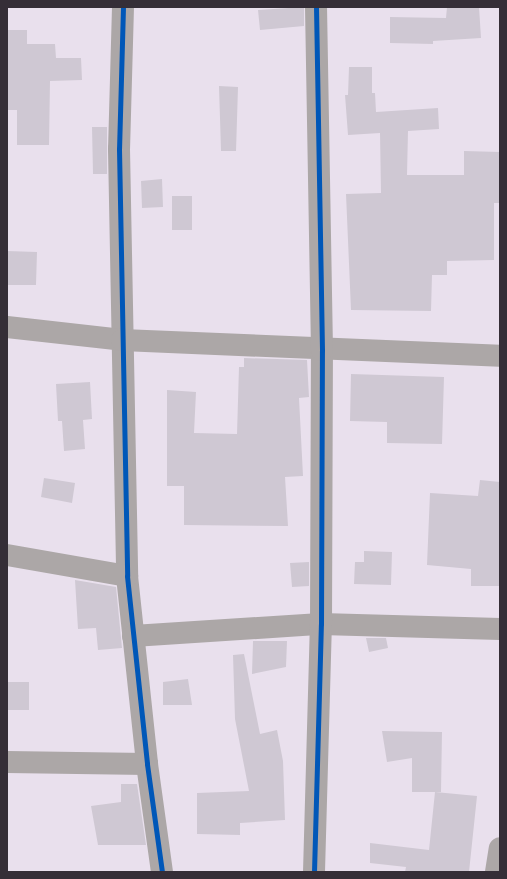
<!DOCTYPE html>
<style>
body{margin:0}
#map{position:relative;width:507px;height:879px;overflow:hidden;background:#e9e0ed;font-family:Poppins,sans-serif}
div>[style]{position:absolute}
.building>*{inset:0;background:#cfc8d3}
.minor>*{height:22px;margin:-11px;padding:0 11px;transform-origin:11px;border-radius:11px;background:#aca7a7}
.tertiary>*{height:22px;margin:-11px;padding:0 11px;transform-origin:11px;border-radius:11px;background:#aca7a7}
.cycleway>*{height:5px;margin:-2.5px;padding:0 2.5px;transform-origin:2.5px;border-radius:2.5px;background:#0057b8}
span{translate:-50% -50%;white-space:nowrap;text-align:center;line-height:1.15;-webkit-text-stroke:3.5px #f7eafd;paint-order:stroke}
.frame{position:absolute;inset:0;border:8px solid #352e37;pointer-events:none}
</style>
<div id="map">
<div class="building">
<div style="clip-path:polygon(304px 7px,304px 26px,260px 30px,258px 10px)"></div>
<div style="clip-path:polygon(447px 7px,479px 7px,481px 38px,433px 41px,433px 44px,390px 43px,390px 17px,446px 18px)"></div>
<div style="clip-path:polygon(7px 30px,27px 30px,27px 44px,55px 44px,56px 58px,81px 58px,82px 80px,50px 81px,49px 145px,17px 145px,17px 110px,7px 110px)"></div>
<div style="clip-path:polygon(349px 67px,372px 67px,372px 93px,375px 93px,376px 112px,438px 108px,439px 129px,408px 131px,407px 175px,464px 175px,464px 151px,500px 152px,500px 203px,494px 203px,494px 260px,447px 261px,447px 275px,432px 275px,431px 311px,351px 310px,346px 194px,381px 193px,380px 133px,348px 135px,345px 95px,348px 95px)"></div>
<div style="clip-path:polygon(219px 86px,238px 87px,236px 151px,221px 151px)"></div>
<div style="clip-path:polygon(92px 127px,107px 127px,107px 174px,93px 174px)"></div>
<div style="clip-path:polygon(162px 179px,163px 207px,142px 208px,141px 181px)"></div>
<div style="clip-path:polygon(172px 196px,192px 196px,192px 230px,172px 230px)"></div>
<div style="clip-path:polygon(7px 251px,37px 252px,36px 285px,7px 285px)"></div>
<div style="clip-path:polygon(244px 358px,307px 360px,309px 397px,299px 398px,303px 476px,285px 477px,288px 526px,184px 525px,184px 486px,167px 486px,167px 390px,196px 392px,194px 433px,237px 434px,239px 367px,244px 367px)"></div>
<div style="clip-path:polygon(351px 374px,444px 377px,442px 444px,387px 443px,387px 422px,350px 421px)"></div>
<div style="clip-path:polygon(90px 382px,92px 419px,83px 420px,85px 449px,64px 451px,62px 421px,58px 421px,56px 384px)"></div>
<div style="clip-path:polygon(44px 478px,75px 483px,72px 503px,41px 497px)"></div>
<div style="clip-path:polygon(480px 480px,500px 482px,500px 586px,471px 586px,471px 569px,427px 565px,430px 493px,478px 496px)"></div>
<div style="clip-path:polygon(364px 551px,392px 552px,391px 585px,354px 584px,355px 562px,364px 562px)"></div>
<div style="clip-path:polygon(309px 562px,309px 586px,292px 587px,290px 563px)"></div>
<div style="clip-path:polygon(75px 580px,116px 587px,122px 648px,98px 650px,96px 628px,78px 629px)"></div>
<div style="clip-path:polygon(366px 638px,386px 638px,388px 648px,369px 652px)"></div>
<div style="clip-path:polygon(253px 641px,287px 641px,286px 667px,252px 674px)"></div>
<div style="clip-path:polygon(244px 654px,260px 734px,277px 730px,283px 761px,285px 820px,240px 823px,240px 835px,197px 834px,197px 793px,249px 791px,235px 719px,233px 655px)"></div>
<div style="clip-path:polygon(188px 679px,192px 705px,163px 705px,163px 682px)"></div>
<div style="clip-path:polygon(7px 682px,29px 682px,29px 710px,7px 710px)"></div>
<div style="clip-path:polygon(382px 731px,442px 732px,441px 792px,412px 792px,412px 758px,387px 762px)"></div>
<div style="clip-path:polygon(121px 784px,137px 784px,146px 845px,98px 845px,91px 806px,121px 802px)"></div>
<div style="clip-path:polygon(435px 792px,477px 796px,469px 872px,405px 872px,406px 867px,370px 863px,370px 843px,429px 850px)"></div>
</div>
<div class="minor">
<div style="left:123px;top:7px;width:142px;rotate:91.6deg"></div>
<div style="left:119px;top:149px;width:427px;rotate:88.9deg"></div>
<div style="left:127px;top:576px;width:189px;rotate:83.9deg"></div>
<div style="left:147px;top:764px;width:109px;rotate:82.1deg"></div>
<div style="left:7px;top:327px;width:116px;rotate:6.4deg"></div>
<div style="left:122px;top:340px;width:378px;rotate:2.4deg"></div>
<div style="left:7px;top:555px;width:122px;rotate:9.9deg"></div>
<div style="left:133px;top:636px;width:188px;rotate:-3.7deg"></div>
<div style="left:321px;top:624px;width:179px;rotate:1.6deg"></div>
<div style="left:7px;top:762px;width:140px;rotate:0.8deg"></div>
<div style="left:314px;top:872px;width:248px;rotate:-88.4deg"></div>
<div style="left:321px;top:624px;width:274px;rotate:-89.8deg"></div>
<div style="left:322px;top:350px;width:343px;rotate:-91deg"></div>
</div>
<div class="tertiary">
<div style="left:496px;top:872px;width:24px;rotate:-81deg"></div>
</div>
<div class="cycleway">
<div style="left:123px;top:7px;width:142px;rotate:91.6deg"></div>
<div style="left:119px;top:149px;width:427px;rotate:88.9deg"></div>
<div style="left:127px;top:576px;width:189px;rotate:83.9deg"></div>
<div style="left:147px;top:764px;width:109px;rotate:82.1deg"></div>
<div style="left:314px;top:872px;width:248px;rotate:-88.4deg"></div>
<div style="left:321px;top:624px;width:274px;rotate:-89.8deg"></div>
<div style="left:322px;top:350px;width:343px;rotate:-91deg"></div>
</div>
<div class="frame"></div>
</div>
